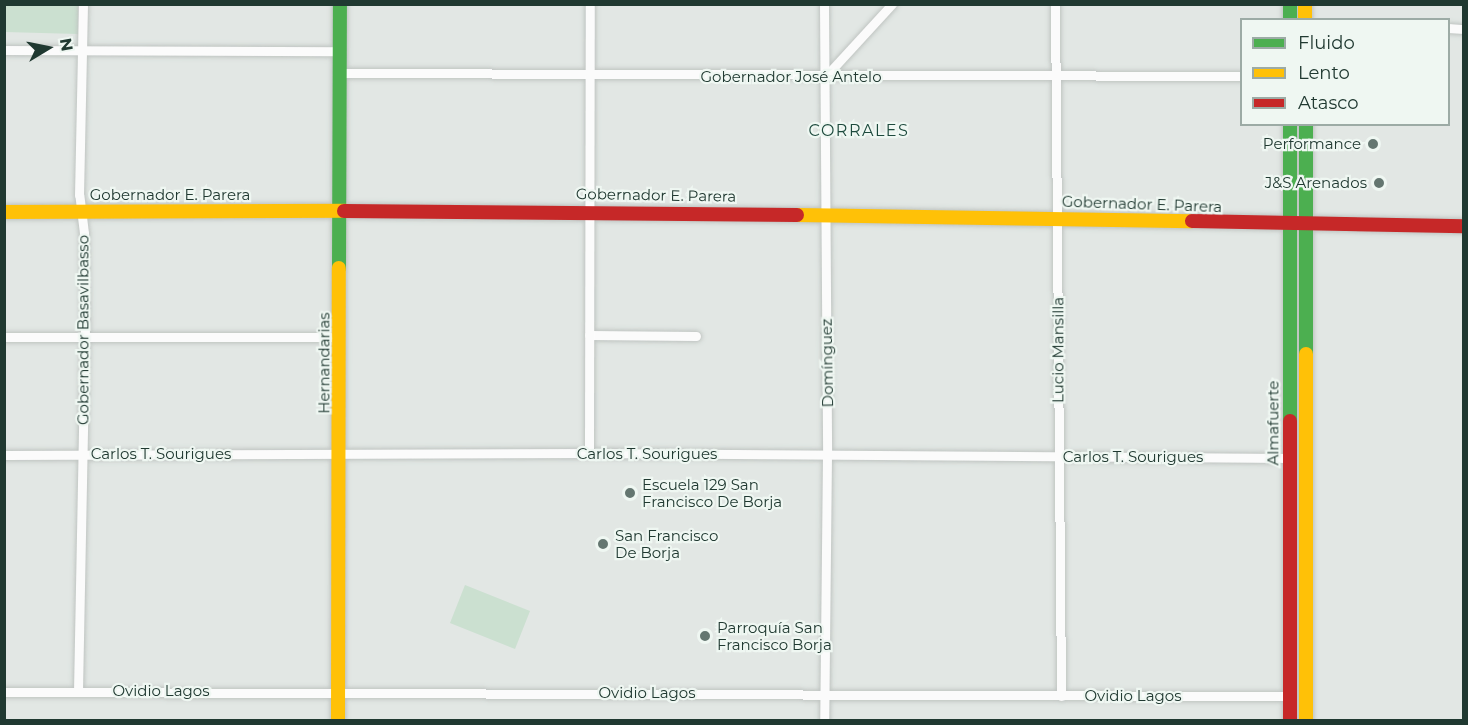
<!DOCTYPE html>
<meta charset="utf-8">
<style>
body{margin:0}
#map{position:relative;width:1468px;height:725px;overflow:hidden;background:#e2e7e4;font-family:Montserrat,sans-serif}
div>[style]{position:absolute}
.green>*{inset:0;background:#cbe0d0}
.roads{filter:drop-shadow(0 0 2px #bfc4c1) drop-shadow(0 0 2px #bfc4c1)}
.street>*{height:9px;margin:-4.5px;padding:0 4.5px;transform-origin:4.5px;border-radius:4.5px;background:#fbfbfb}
.fast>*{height:14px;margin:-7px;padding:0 7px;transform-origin:7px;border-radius:7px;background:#4caf50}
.slow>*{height:14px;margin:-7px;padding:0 7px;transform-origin:7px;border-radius:7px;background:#ffc107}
.jam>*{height:14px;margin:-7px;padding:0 7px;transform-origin:7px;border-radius:7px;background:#c62828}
.dots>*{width:16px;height:16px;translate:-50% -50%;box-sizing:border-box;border:3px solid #eff7f2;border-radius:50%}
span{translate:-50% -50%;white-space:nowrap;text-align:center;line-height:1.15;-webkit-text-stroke:4.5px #eff7f2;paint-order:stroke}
.street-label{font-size:15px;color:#203931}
.poi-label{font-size:15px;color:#203931}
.right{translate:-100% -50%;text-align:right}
.left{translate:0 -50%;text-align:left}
.neighbourhood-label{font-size:16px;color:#1d4a3d;letter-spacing:1.5px}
.frame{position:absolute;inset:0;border:6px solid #203931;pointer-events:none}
.legend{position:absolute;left:1240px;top:18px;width:210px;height:108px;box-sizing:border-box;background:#eff7f2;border:2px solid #9caba5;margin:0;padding:8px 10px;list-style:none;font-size:18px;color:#203931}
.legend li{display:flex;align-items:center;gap:12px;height:30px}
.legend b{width:30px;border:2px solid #9caba5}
.north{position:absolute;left:18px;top:18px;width:60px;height:60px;-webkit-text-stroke:4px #eff7f2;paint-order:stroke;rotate:80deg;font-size:16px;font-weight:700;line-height:24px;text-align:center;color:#203931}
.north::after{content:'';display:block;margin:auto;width:21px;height:27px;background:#203931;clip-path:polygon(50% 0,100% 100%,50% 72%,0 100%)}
</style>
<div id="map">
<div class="green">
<div style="clip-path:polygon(5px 5px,78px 5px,78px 34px,5px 32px)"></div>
<div style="clip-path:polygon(465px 585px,530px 611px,515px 649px,450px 623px)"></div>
</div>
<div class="roads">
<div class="street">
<div style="left:824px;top:4px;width:451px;rotate:89.6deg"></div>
<div style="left:827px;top:455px;width:265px;rotate:90.6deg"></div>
<div style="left:1055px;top:4px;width:692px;rotate:89.5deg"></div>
<div style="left:1448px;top:28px;width:16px;rotate:4deg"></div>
<div style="left:4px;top:50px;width:336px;rotate:0.2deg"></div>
<div style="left:340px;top:73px;width:902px;rotate:0.19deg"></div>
<div style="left:825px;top:77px;width:99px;rotate:-47.5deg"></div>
<div style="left:589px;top:335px;width:107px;rotate:0.5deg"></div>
<div style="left:4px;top:337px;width:336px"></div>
<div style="left:589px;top:453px;width:449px;rotate:-89.9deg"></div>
<div style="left:4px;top:455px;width:585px;rotate:-0.2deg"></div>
<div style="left:589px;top:453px;width:700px;rotate:0.41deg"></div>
<div style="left:78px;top:691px;width:354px;rotate:-88.9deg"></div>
<div style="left:85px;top:337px;width:104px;rotate:-90.6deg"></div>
<div style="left:84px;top:233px;width:38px;rotate:-97deg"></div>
<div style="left:79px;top:195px;width:191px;rotate:-88.8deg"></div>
<div style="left:4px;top:692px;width:1286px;rotate:0.18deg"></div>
</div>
<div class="fast">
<div style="left:1290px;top:4px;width:16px;rotate:90deg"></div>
<div style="left:1290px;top:124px;width:297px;rotate:90deg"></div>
<div style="left:1306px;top:124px;width:230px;rotate:90deg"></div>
<div style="left:339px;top:268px;width:264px;rotate:-89.8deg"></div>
</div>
<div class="slow">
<div style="left:1305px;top:4px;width:16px;rotate:90deg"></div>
<div style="left:4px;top:212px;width:340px;rotate:-0.2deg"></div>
<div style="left:797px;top:215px;width:395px;rotate:0.9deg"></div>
<div style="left:1306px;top:354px;width:366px;rotate:90deg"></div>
<div style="left:338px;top:720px;width:452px;rotate:-89.9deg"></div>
</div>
<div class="jam">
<div style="left:344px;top:211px;width:453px;rotate:0.5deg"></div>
<div style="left:1192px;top:221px;width:272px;rotate:1.1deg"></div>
<div style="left:1290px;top:421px;width:299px;rotate:90deg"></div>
</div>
</div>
<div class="dots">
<div style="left:1373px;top:144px;background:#647670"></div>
<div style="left:1379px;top:183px;background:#647670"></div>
<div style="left:630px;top:493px;background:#647670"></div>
<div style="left:603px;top:544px;background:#647670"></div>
<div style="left:705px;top:636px;background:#647670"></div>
</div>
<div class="street-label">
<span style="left:791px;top:77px">Gobernador José Antelo</span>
<span style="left:170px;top:195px">Gobernador E. Parera</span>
<span style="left:656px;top:195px;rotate:1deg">Gobernador E. Parera</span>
<span style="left:1142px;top:204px;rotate:2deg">Gobernador E. Parera</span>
<span style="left:83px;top:330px;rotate:-90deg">Gobernador Basavilbasso</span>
<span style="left:1058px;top:350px;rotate:-90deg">Lucio Mansilla</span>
<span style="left:324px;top:363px;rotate:-90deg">Hernandarias</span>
<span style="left:827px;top:363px;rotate:-91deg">Domínguez</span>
<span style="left:1273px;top:423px;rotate:-90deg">Almafuerte</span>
<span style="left:161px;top:454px">Carlos T. Sourigues</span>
<span style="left:647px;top:454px">Carlos T. Sourigues</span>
<span style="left:1133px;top:457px">Carlos T. Sourigues</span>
<span style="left:161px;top:691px">Ovidio Lagos</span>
<span style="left:647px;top:693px">Ovidio Lagos</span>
<span style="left:1133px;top:696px">Ovidio Lagos</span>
</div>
<div class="poi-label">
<span class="right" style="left:1361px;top:144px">Performance</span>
<span class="right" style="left:1367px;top:183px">J&amp;S Arenados</span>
<span class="left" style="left:642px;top:493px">Escuela 129 San<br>Francisco De Borja</span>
<span class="left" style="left:615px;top:544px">San Francisco<br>De Borja</span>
<span class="left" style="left:717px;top:636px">Parroquía San<br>Francisco Borja</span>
</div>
<div class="neighbourhood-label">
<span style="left:859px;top:131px">CORRALES</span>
</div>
<div class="frame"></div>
<ul class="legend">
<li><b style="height:8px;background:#4caf50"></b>Fluido</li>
<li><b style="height:8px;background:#ffc107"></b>Lento</li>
<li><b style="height:8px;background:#c62828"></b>Atasco</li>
</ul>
<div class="north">N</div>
</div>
